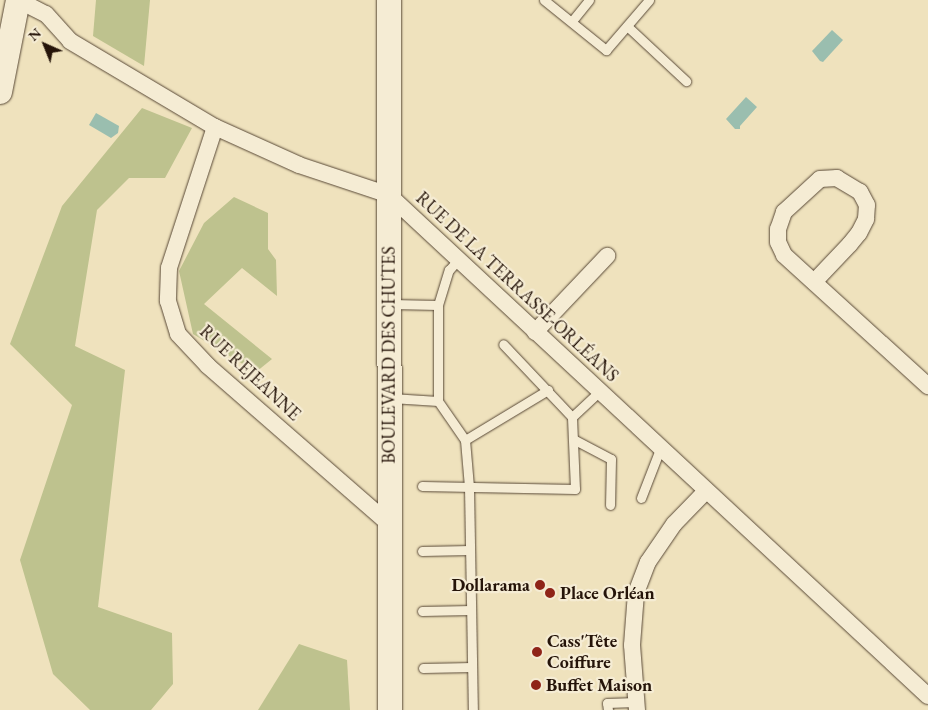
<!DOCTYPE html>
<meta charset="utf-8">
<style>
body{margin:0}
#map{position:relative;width:928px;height:710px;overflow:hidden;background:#efe2bd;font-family:"EB Garamond",serif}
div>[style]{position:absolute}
.green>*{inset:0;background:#bec28e}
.water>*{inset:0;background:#9abeaf}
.roads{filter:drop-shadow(0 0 1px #584836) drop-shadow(0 0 1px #584836)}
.lane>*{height:9px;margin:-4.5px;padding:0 4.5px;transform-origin:4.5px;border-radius:4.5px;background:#f5ecd4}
.street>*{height:16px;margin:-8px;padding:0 8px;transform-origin:8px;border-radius:8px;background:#f5ecd4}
.secondary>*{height:24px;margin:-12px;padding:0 12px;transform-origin:12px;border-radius:12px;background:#f5ecd4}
.dots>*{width:14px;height:14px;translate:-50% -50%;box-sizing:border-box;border:2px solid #f5ecd4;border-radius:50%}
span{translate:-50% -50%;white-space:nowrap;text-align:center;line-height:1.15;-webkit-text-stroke:4.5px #f5ecd4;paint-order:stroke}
.street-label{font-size:18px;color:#251409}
.poi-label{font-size:18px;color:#251409;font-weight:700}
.right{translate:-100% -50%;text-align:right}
.left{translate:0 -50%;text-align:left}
.north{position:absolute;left:20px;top:20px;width:50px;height:50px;-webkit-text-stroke:4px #f5ecd4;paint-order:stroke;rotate:316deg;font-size:14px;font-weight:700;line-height:20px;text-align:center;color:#251409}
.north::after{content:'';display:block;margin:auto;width:18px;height:22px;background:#251409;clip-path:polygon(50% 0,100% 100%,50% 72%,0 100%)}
</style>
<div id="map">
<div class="green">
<div style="clip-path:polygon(96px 0,150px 0,144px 66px,93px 36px)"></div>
<div style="clip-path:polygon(142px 108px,192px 128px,165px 178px,129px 178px,97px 210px,75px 346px,125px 370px,98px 607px,172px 633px,173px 684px,151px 710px,90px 710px,53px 674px,20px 560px,72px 405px,10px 344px,62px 206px)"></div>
<div style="clip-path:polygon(234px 197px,268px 213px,268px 249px,276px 260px,277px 296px,242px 268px,204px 304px,272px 359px,256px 372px,193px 334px,179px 271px,204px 223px)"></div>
<div style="clip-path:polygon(299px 644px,347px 660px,350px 710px,258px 710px)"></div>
</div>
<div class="water">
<div style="clip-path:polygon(832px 30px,843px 40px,823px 62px,820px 61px,812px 51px)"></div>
<div style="clip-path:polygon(746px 97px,757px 107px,740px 126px,740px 129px,735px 129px,726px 119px)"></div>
<div style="clip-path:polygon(96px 113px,119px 126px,118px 133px,111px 138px,89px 125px)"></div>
</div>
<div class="roads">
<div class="lane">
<div style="left:544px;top:0;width:80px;rotate:38.9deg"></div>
<div style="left:606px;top:50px;width:66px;rotate:-49.3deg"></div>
<div style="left:572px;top:21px;width:27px;rotate:-51deg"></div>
<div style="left:627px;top:26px;width:81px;rotate:43deg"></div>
<div style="left:391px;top:304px;width:47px;rotate:1.2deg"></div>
<div style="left:391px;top:398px;width:47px;rotate:3.7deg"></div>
<div style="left:438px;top:401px;width:47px;rotate:55.3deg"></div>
<div style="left:465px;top:440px;width:47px;rotate:85.1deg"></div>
<div style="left:469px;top:487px;width:223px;rotate:89deg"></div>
<div style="left:438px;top:401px;width:96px;rotate:-90deg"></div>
<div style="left:438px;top:305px;width:37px;rotate:-73deg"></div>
<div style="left:449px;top:270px;width:13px;rotate:-48deg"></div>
<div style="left:572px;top:417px;width:37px;rotate:-43deg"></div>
<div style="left:573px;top:439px;width:43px;rotate:27.8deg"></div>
<div style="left:611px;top:459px;width:46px;rotate:91.2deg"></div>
<div style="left:465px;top:440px;width:97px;rotate:-31.1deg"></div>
<div style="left:422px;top:486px;width:153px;rotate:1.1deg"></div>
<div style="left:575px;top:489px;width:72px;rotate:-92.4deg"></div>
<div style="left:572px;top:417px;width:100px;rotate:-133.4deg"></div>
<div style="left:641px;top:498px;width:53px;rotate:-68.8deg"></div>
<div style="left:422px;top:551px;width:48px;rotate:-1.2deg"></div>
<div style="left:422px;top:611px;width:49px;rotate:-1.2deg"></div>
<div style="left:423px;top:668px;width:49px;rotate:-1.2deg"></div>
<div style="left:608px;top:710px;width:7px;rotate:-98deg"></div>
<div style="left:607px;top:703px;width:29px;rotate:-2deg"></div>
</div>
<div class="street">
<div style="left:18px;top:0;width:31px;rotate:27deg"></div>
<div style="left:46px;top:14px;width:36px;rotate:48deg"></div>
<div style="left:70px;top:41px;width:169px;rotate:30.7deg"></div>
<div style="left:215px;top:127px;width:92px;rotate:24.3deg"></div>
<div style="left:299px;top:165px;width:95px;rotate:18.4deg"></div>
<div style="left:389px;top:195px;width:736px;rotate:42.91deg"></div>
<div style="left:215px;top:127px;width:148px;rotate:108.1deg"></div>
<div style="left:169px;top:268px;width:33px;rotate:92deg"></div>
<div style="left:168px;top:301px;width:34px;rotate:73deg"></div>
<div style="left:178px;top:334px;width:44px;rotate:46.8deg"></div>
<div style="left:208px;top:366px;width:240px;rotate:41.1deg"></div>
<div style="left:814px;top:282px;width:52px;rotate:-46.5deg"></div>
<div style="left:850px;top:244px;width:14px;rotate:-51deg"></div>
<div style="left:859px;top:233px;width:16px;rotate:-63deg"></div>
<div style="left:866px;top:219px;width:14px;rotate:-86deg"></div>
<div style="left:867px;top:205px;width:15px;rotate:-118deg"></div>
<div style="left:860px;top:192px;width:27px;rotate:-149deg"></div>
<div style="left:837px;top:178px;width:17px;rotate:177deg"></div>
<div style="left:820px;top:179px;width:49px;rotate:137.5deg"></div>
<div style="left:784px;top:212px;width:18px;rotate:109deg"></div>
<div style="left:778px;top:229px;width:13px;rotate:90deg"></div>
<div style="left:778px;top:242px;width:14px;rotate:65deg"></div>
<div style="left:784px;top:255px;width:195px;rotate:42.3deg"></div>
<div style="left:535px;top:332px;width:105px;rotate:-46.5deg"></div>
<div style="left:637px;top:710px;width:65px;rotate:-94.4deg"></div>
<div style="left:632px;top:645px;width:52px;rotate:-85.6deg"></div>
<div style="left:636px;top:593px;width:33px;rotate:-69deg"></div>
<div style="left:648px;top:562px;width:46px;rotate:-55.6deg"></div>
<div style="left:674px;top:524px;width:46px;rotate:-45.9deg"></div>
</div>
<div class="secondary">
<div style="left:389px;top:0;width:710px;rotate:89.92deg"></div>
<div style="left:0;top:92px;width:94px;rotate:-78.9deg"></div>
</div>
</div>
<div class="dots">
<div style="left:540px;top:585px;background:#8f2418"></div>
<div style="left:550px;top:593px;background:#8f2418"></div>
<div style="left:537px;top:652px;background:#8f2418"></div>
<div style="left:536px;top:685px;background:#8f2418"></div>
</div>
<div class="street-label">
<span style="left:517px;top:287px;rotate:43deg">RUE DE LA TERRASSE-ORLÉANS</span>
<span style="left:389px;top:355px;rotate:-90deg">BOULEVARD DES CHUTES</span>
<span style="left:250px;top:373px;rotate:43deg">RUE REJEANNE</span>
</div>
<div class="poi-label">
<span class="right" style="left:530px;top:585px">Dollarama</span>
<span class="left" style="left:560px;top:593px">Place Orléan</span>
<span class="left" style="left:547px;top:652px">Cass'Tête<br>Coiffure</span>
<span class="left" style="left:546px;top:685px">Buffet Maison</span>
</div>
<div class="north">N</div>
</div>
